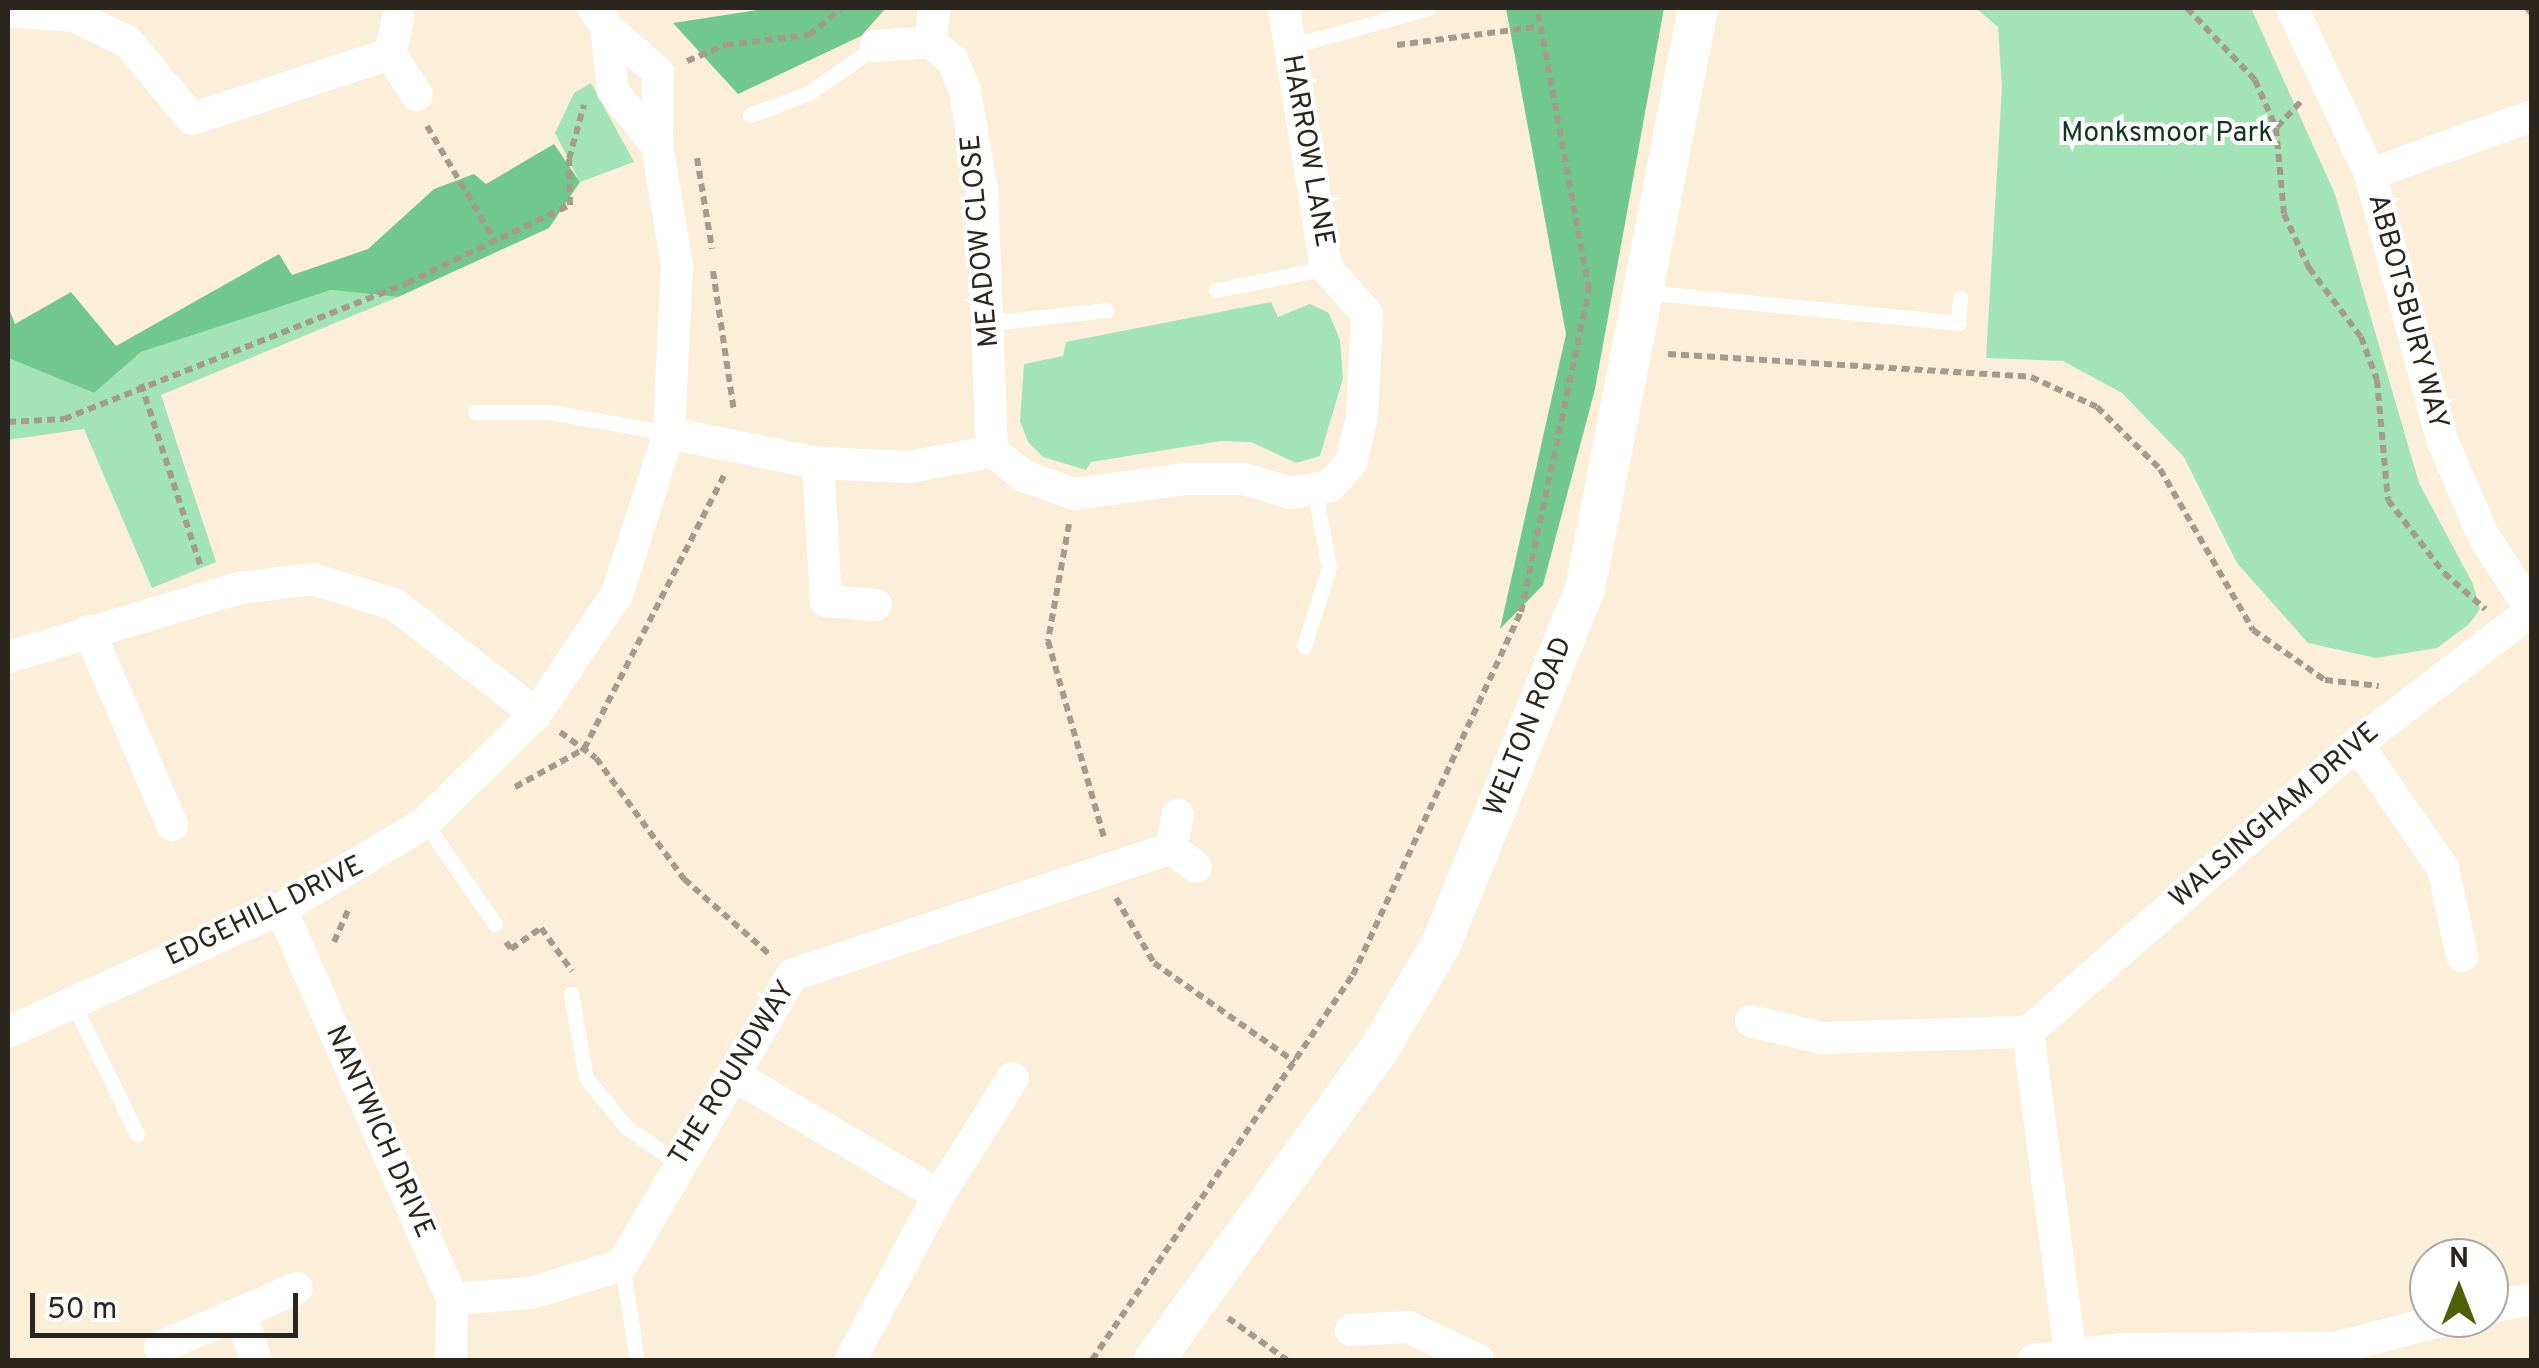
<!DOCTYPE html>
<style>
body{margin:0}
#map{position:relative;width:2539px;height:1368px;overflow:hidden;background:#fcefd9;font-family:Overpass,sans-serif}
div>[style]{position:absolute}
.green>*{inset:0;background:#a3e4b7}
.forest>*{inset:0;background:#70c88f}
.path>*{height:6px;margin-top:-3px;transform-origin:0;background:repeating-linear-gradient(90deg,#a59b8b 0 8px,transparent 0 13px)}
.service>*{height:15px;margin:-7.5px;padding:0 7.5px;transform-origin:7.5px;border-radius:7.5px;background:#fff}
.minor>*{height:32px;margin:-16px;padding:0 16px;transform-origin:16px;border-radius:16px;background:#fff}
.tertiary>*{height:40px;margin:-20px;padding:0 20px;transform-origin:20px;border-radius:20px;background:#fff}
span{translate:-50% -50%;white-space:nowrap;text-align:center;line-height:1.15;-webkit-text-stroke:8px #fff;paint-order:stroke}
.park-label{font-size:28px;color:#10361f}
.street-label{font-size:28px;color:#2a251d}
.frame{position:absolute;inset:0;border:10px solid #2a251d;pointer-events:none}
.north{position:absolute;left:2409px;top:1238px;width:100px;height:100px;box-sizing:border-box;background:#fff;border:2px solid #aaa8a5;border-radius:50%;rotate:0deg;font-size:28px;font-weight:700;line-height:40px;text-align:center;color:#2a251d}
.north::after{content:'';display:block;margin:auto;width:35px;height:45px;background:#4c6006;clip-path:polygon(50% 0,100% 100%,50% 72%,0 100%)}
.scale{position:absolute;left:30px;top:1293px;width:268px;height:45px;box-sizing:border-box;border:5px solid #2a251d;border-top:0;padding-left:12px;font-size:30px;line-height:35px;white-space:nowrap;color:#2a251d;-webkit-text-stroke:8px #fff;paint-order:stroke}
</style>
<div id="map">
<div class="green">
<div style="clip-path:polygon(1976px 8px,2251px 8px,2335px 194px,2419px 483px,2473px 584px,2480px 609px,2469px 624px,2437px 648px,2376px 658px,2308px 643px,2237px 563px,2184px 457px,2122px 393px,2063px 361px,1986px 358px,2002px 87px,1998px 27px)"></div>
<div style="clip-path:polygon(591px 83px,634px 162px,580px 182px,555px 133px,574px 93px)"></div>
<div style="clip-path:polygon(331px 290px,398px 297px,161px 395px,216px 562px,152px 588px,84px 429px,8px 440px,8px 358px,94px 393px,141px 352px)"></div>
<div style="clip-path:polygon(1271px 302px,1278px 317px,1310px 304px,1329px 313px,1340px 340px,1343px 378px,1320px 456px,1296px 463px,1251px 442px,1221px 441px,1091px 462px,1086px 470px,1043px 457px,1028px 442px,1020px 421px,1024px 364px,1063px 356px,1066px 342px)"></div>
</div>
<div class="forest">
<div style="clip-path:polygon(770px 8px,886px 8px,861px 36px,738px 94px,673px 23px)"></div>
<div style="clip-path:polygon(1506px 8px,1664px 8px,1595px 389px,1543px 585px,1500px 629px,1566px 334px)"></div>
<div style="clip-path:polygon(554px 144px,580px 182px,549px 228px,398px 297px,331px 290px,141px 352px,94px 393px,8px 358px,8px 306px,15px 324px,71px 292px,116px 346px,279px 254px,292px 275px,368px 249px,434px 189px,474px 174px,486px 184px)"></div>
</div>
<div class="path">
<div style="left:2187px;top:8px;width:99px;rotate:46.6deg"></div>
<div style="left:2255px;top:80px;width:52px;rotate:66.4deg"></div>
<div style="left:2276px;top:128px;width:86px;rotate:84.7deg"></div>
<div style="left:2284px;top:214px;width:60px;rotate:65.2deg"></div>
<div style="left:2309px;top:268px;width:86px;rotate:53deg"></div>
<div style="left:2361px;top:337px;width:46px;rotate:69.6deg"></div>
<div style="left:2377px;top:380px;width:121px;rotate:84.8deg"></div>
<div style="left:2388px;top:500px;width:92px;rotate:52.5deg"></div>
<div style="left:2444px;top:573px;width:55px;rotate:41.3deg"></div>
<div style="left:2527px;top:8px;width:8px;rotate:50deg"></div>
<div style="left:1397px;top:45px;width:139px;rotate:-7.4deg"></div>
<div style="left:687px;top:61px;width:42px;rotate:-22.3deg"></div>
<div style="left:726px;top:45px;width:84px;rotate:-6.9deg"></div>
<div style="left:809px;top:35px;width:43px;rotate:-39.3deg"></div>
<div style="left:427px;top:126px;width:134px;rotate:59.4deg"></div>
<div style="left:2277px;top:127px;width:37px;rotate:-47deg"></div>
<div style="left:697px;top:158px;width:92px;rotate:80.6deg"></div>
<div style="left:713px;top:271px;width:143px;rotate:81.5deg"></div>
<div style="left:1668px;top:354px;width:364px;rotate:3.6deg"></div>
<div style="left:2031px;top:377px;width:72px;rotate:24.4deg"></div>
<div style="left:2097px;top:407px;width:88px;rotate:44.5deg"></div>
<div style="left:2160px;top:469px;width:186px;rotate:60deg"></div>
<div style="left:2253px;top:630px;width:88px;rotate:34.8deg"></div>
<div style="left:2325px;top:680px;width:54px;rotate:6.3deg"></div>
<div style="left:141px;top:384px;width:194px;rotate:71.9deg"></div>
<div style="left:8px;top:422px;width:56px;rotate:-3.1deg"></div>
<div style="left:64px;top:419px;width:369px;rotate:-21.6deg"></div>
<div style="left:407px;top:283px;width:181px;rotate:-25.6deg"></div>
<div style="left:570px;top:205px;width:46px;rotate:-91.2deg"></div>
<div style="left:569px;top:159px;width:56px;rotate:-74.5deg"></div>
<div style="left:1069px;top:524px;width:119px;rotate:100.2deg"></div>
<div style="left:1048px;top:641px;width:204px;rotate:74.1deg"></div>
<div style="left:560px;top:732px;width:44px;rotate:35.8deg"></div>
<div style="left:596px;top:758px;width:150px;rotate:54deg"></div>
<div style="left:684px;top:879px;width:113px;rotate:41.4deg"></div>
<div style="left:515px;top:787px;width:79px;rotate:-28.8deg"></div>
<div style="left:584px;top:749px;width:308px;rotate:-62.9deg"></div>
<div style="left:1116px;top:898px;width:75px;rotate:59.7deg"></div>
<div style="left:1154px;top:963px;width:172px;rotate:35.1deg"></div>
<div style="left:334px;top:942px;width:35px;rotate:-66deg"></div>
<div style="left:506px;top:942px;width:9px;rotate:54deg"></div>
<div style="left:511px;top:949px;width:37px;rotate:-35deg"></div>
<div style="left:541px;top:928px;width:53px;rotate:54.2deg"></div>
<div style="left:1228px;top:1318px;width:72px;rotate:35.4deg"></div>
<div style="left:1092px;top:1360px;width:465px;rotate:-55.9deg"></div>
<div style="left:1353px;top:975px;width:400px;rotate:-65.2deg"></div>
<div style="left:1521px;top:612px;width:329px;rotate:-78.1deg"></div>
<div style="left:1589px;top:290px;width:287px;rotate:-100.4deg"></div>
</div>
<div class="service">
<div style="left:1288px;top:47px;width:146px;rotate:-15.5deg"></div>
<div style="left:750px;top:115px;width:63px;rotate:-20.4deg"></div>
<div style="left:809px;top:93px;width:82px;rotate:-35deg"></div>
<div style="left:1216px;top:290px;width:112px;rotate:-11.3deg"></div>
<div style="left:1644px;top:292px;width:316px;rotate:5.6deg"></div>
<div style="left:1958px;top:323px;width:25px;rotate:-85deg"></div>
<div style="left:990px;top:323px;width:117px;rotate:-6.4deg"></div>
<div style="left:475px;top:412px;width:75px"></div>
<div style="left:550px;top:412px;width:121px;rotate:10deg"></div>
<div style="left:1304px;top:646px;width:83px;rotate:-72.4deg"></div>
<div style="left:1329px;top:567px;width:80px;rotate:-100.8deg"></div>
<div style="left:425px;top:823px;width:123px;rotate:55.3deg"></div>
<div style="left:571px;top:994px;width:85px;rotate:79.9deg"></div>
<div style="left:586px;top:1078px;width:65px;rotate:50.6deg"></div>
<div style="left:627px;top:1128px;width:60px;rotate:34.2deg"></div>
<div style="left:72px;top:1001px;width:148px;rotate:64deg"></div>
<div style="left:622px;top:1265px;width:96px;rotate:81deg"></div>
</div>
<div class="minor">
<div style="left:934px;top:8px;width:34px;rotate:95deg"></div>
<div style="left:931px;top:42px;width:28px;rotate:41deg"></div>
<div style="left:952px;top:60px;width:34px;rotate:67deg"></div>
<div style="left:965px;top:91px;width:100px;rotate:80.3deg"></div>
<div style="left:982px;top:190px;width:261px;rotate:87.8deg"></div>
<div style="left:2292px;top:8px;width:183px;rotate:64.8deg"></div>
<div style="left:2370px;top:174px;width:278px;rotate:74.8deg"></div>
<div style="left:2443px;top:442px;width:103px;rotate:66.7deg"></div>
<div style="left:2484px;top:537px;width:88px;rotate:57deg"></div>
<div style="left:8px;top:11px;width:66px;rotate:4.3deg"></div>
<div style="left:74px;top:16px;width:60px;rotate:25.7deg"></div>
<div style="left:128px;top:42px;width:100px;rotate:50.3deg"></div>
<div style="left:192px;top:119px;width:208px;rotate:-18.2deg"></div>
<div style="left:390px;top:54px;width:49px;rotate:56.6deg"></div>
<div style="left:606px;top:27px;width:69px;rotate:40.9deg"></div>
<div style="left:658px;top:72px;width:73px;rotate:90.8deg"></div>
<div style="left:876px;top:46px;width:55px;rotate:-4.2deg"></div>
<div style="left:390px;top:54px;width:36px;rotate:-77deg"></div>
<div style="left:2370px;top:174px;width:172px;rotate:-19.7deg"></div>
<div style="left:669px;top:433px;width:152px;rotate:11.4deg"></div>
<div style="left:818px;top:463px;width:92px;rotate:2.5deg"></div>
<div style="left:910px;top:467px;width:84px;rotate:-11deg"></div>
<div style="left:992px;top:451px;width:41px;rotate:38deg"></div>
<div style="left:1024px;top:476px;width:53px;rotate:19.8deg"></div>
<div style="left:1074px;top:494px;width:114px;rotate:-7.6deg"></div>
<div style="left:1187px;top:479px;width:57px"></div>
<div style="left:1244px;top:479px;width:49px;rotate:16.6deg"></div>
<div style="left:1291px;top:493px;width:40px;rotate:-10deg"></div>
<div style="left:1330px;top:486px;width:31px;rotate:-48deg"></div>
<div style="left:1351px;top:463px;width:47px;rotate:-76.6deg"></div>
<div style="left:1362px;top:417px;width:103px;rotate:-87.2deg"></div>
<div style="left:1367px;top:314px;width:62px;rotate:-131.7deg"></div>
<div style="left:1326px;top:268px;width:261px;rotate:-99.2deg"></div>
<div style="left:818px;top:463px;width:138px;rotate:86.7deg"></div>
<div style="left:826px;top:601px;width:50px;rotate:4.6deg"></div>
<div style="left:89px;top:631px;width:211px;rotate:66.8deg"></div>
<div style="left:8px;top:657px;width:242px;rotate:-16.6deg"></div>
<div style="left:240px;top:588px;width:73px;rotate:-7.1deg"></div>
<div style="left:312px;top:579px;width:86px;rotate:17deg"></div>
<div style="left:394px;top:604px;width:180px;rotate:37.8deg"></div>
<div style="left:2357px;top:744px;width:151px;rotate:55.3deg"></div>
<div style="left:2443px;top:868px;width:90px;rotate:77.8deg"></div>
<div style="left:1178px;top:815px;width:34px;rotate:102deg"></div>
<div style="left:1171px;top:848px;width:31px;rotate:37deg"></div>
<div style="left:281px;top:909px;width:426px;rotate:66.3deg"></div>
<div style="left:452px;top:1299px;width:61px;rotate:90.9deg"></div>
<div style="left:1751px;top:1021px;width:72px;rotate:13.7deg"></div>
<div style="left:1821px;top:1038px;width:207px;rotate:-1.7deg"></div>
<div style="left:2028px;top:1032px;width:437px;rotate:-41.2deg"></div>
<div style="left:2357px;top:744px;width:219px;rotate:-37.4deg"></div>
<div style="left:8px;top:1032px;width:299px;rotate:-24.3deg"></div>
<div style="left:281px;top:909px;width:168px;rotate:-30.8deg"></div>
<div style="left:425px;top:823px;width:156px;rotate:-44.5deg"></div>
<div style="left:536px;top:714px;width:145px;rotate:-56deg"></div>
<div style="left:617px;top:594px;width:169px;rotate:-72.1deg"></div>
<div style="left:669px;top:433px;width:168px;rotate:-87.3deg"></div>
<div style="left:677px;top:265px;width:122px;rotate:-99.5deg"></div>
<div style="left:657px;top:145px;width:70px;rotate:-129.2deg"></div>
<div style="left:613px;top:91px;width:64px;rotate:-96.2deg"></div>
<div style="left:606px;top:27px;width:22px;rotate:-122deg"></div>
<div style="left:2028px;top:1032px;width:323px;rotate:82.5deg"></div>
<div style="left:735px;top:1076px;width:236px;rotate:30.3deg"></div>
<div style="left:939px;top:1195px;width:186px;rotate:118.2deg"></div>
<div style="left:939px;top:1195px;width:138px;rotate:-57.7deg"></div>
<div style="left:452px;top:1299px;width:79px;rotate:-4.3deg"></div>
<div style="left:531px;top:1293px;width:95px;rotate:-17.1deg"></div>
<div style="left:622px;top:1265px;width:336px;rotate:-59.6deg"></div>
<div style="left:792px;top:975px;width:400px;rotate:-18.5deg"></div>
<div style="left:2489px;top:1307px;width:44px;rotate:-10.5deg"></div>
<div style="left:240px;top:1313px;width:62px;rotate:-23.7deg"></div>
<div style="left:1351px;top:1330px;width:57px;rotate:-3deg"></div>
<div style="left:1408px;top:1327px;width:77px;rotate:25.2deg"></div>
<div style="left:160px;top:1347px;width:87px;rotate:-23deg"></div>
<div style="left:240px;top:1313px;width:50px;rotate:71.2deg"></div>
<div style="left:2034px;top:1360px;width:91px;rotate:-7deg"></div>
<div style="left:2124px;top:1349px;width:211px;rotate:-0.3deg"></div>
<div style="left:2335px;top:1348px;width:120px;rotate:-14.5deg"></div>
</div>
<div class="tertiary">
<div style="left:1154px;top:1360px;width:387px;rotate:-54.1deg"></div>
<div style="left:1381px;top:1046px;width:118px;rotate:-59.5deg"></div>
<div style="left:1441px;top:944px;width:151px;rotate:-67.8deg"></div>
<div style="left:1498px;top:804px;width:232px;rotate:-68deg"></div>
<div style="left:1585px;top:589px;width:592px;rotate:-78.99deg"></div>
</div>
<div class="park-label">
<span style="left:2167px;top:134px">Monksmoor Park</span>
</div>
<div class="street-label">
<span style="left:1307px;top:151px;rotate:80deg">HARROW LANE</span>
<span style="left:981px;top:241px;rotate:-95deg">MEADOW CLOSE</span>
<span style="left:2407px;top:312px;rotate:75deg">ABBOTSBURY WAY</span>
<span style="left:1529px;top:727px;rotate:-68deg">WELTON ROAD</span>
<span style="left:2275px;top:816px;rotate:-41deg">WALSINGHAM DRIVE</span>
<span style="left:265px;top:912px;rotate:-26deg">EDGEHILL DRIVE</span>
<span style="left:733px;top:1074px;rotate:-58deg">THE ROUNDWAY</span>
<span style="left:379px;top:1132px;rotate:66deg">NANTWICH DRIVE</span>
</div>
<div class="frame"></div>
<div class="north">N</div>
<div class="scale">50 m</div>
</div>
